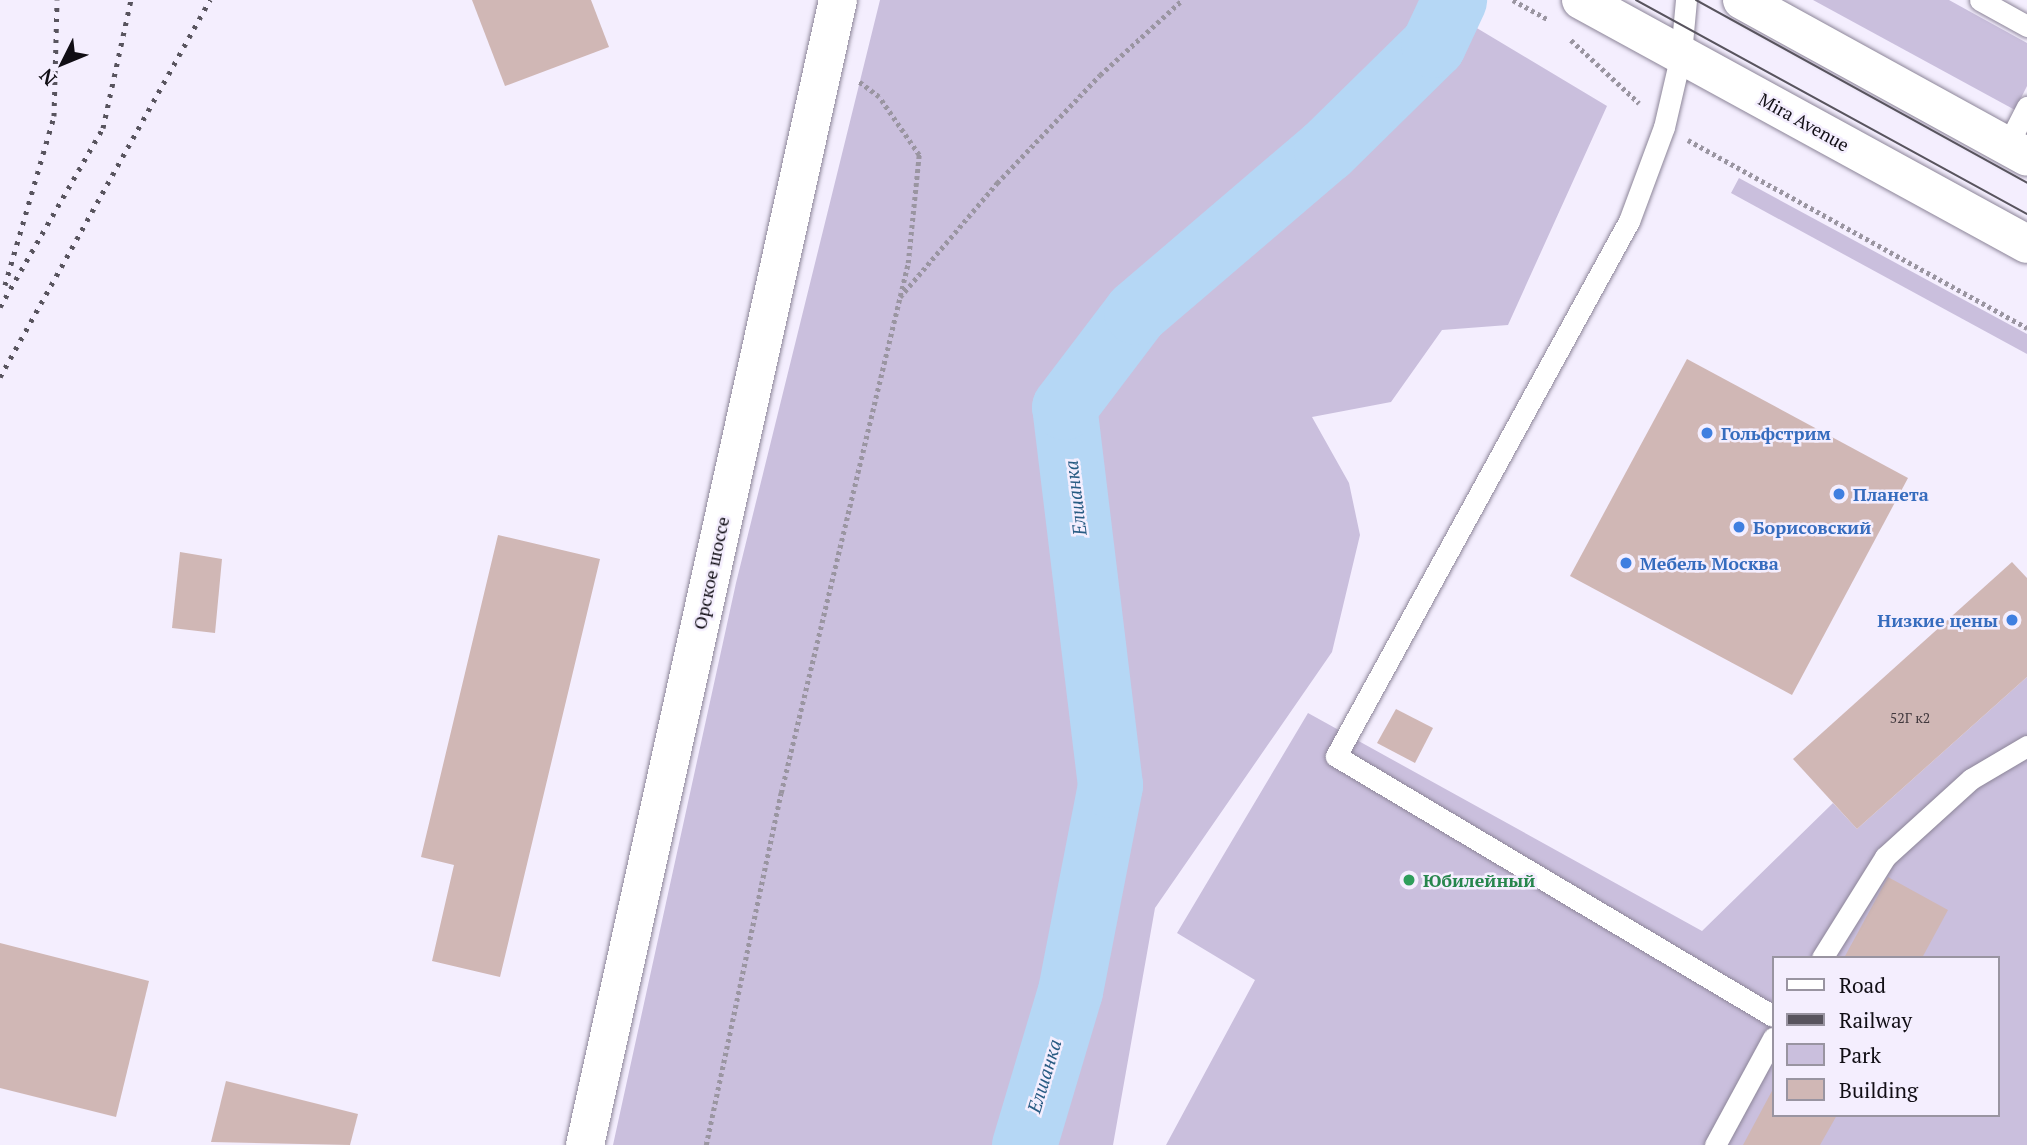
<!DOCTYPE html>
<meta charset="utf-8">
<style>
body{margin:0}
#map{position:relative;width:2027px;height:1145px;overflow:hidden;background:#f4eefe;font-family:"PT Serif",serif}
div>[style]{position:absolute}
.green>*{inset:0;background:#cabfdd}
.river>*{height:65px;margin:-32.5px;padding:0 32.5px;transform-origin:32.5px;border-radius:32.5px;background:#b5d7f5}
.building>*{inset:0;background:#d0b7b5}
.path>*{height:4.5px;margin-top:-2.25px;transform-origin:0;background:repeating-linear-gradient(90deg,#9a95a1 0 3.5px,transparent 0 7px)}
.roads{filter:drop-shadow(0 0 2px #8c8598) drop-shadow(0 0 2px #8c8598)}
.lane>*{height:21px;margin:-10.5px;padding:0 10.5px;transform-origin:10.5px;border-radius:10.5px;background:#fff}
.primary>*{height:38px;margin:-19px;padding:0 19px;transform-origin:19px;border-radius:19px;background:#fff}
.tram>*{height:2px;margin:-1px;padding:0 1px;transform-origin:1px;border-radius:1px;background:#58545e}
.rail>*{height:5px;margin-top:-2.5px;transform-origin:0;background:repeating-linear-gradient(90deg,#58545e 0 3.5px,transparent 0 10.5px)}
.dots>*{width:19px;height:19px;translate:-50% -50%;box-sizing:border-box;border:4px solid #f4eefe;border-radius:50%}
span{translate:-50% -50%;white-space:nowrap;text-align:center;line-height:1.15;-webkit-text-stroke:5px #f4eefe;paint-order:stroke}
.number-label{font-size:14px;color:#41383d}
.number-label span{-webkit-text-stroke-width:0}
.street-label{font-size:18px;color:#110e15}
.shop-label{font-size:18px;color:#366cbe;font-weight:700}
.left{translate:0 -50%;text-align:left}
.right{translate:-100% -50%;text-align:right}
.leisure-label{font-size:18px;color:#27864d;font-weight:700}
.water-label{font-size:19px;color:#295c84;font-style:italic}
.legend{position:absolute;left:1772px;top:956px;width:228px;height:161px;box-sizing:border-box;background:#f4eefe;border:2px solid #9994a1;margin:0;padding:9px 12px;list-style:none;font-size:21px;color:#110e15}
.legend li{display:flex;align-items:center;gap:14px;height:35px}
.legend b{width:35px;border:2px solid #9994a1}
.north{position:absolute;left:28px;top:28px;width:70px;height:70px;-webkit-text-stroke:5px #f4eefe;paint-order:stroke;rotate:227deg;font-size:19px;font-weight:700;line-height:28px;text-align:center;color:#110e15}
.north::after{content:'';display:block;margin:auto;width:24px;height:32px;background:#110e15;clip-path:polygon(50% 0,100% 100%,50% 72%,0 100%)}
</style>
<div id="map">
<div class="green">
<div style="clip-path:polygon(880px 0,1430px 0,1607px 106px,1508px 325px,1442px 330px,1391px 402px,1312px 417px,1349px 483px,1360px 535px,1332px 652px,1155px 908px,1113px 1145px,613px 1145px,736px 583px)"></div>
<div style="clip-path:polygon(1813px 0,1949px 0,2027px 43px,2027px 86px,2015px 110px)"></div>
<div style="clip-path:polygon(1739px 178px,2027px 334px,2027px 354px,1731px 193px)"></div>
<div style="clip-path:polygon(evenodd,2027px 677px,2027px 1145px,1166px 1145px,1255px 980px,1177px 933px,1308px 713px,1702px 931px,1833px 803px,1857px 829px,2027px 677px,1773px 958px,1997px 958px,1997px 1115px,1773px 1115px,1773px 958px)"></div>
</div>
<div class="river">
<div style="left:1024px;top:1145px;width:161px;rotate:-73.4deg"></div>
<div style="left:1070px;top:991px;width:210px;rotate:-79deg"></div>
<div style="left:1110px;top:785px;width:381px;rotate:-96.9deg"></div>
<div style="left:1064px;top:407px;width:119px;rotate:-52.8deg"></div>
<div style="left:1136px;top:312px;width:250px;rotate:-40.5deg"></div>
<div style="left:1326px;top:150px;width:150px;rotate:-44.5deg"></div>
<div style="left:1433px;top:45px;width:50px;rotate:-65deg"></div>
</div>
<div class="building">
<div style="clip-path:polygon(472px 0,591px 0,609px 47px,505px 86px)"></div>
<div style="clip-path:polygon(1687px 359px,1908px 478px,1792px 695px,1570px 576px)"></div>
<div style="clip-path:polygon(498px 535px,600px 559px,500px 977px,432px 961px,454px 865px,421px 857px)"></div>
<div style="clip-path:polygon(180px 552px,222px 559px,215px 633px,172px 628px)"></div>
<div style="clip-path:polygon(2012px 562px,2027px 578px,2027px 677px,1857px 829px,1793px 759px)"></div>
<div style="clip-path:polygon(1396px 709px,1433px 728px,1415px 763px,1377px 743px)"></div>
<div style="clip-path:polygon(1888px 877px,1948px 910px,1922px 958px,1844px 958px)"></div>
<div style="clip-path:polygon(0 943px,149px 981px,116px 1117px,0 1088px)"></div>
<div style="clip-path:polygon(226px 1081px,358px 1114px,350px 1145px,211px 1142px)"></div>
<div style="clip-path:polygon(1773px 1089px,1773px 1115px,1837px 1115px,1820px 1145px,1743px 1145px)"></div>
</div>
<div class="path">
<div style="left:1513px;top:0;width:41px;rotate:29.1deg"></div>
<div style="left:1571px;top:40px;width:93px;rotate:42.8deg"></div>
<div style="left:1688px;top:140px;width:388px;rotate:29deg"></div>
<div style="left:900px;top:297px;width:150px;rotate:-49.6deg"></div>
<div style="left:997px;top:183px;width:149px;rotate:-46.4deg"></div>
<div style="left:1100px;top:75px;width:111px;rotate:-42.4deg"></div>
<div style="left:706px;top:1145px;width:360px;rotate:-78deg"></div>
<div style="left:781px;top:793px;width:545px;rotate:-76.52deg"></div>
<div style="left:908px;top:263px;width:109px;rotate:-84.2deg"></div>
<div style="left:919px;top:155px;width:70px;rotate:-124.6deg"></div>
<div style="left:879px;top:97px;width:25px;rotate:-143deg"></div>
</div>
<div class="roads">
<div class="lane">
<div style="left:1686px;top:0;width:54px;rotate:95.3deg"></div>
<div style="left:1681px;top:54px;width:75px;rotate:103.1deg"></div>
<div style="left:1664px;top:127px;width:100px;rotate:110.4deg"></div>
<div style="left:1629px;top:221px;width:610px;rotate:118.71deg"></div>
<div style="left:1336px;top:756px;width:508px;rotate:30.75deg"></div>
<div style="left:1980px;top:0;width:54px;rotate:29deg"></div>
<div style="left:2007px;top:146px;width:44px;rotate:-62.9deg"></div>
<div style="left:1822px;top:958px;width:119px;rotate:-58deg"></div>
<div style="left:1885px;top:857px;width:116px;rotate:-42.2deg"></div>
<div style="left:1971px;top:779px;width:65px;rotate:-30.5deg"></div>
<div style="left:1715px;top:1145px;width:122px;rotate:-61.5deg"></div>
</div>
<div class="primary">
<div style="left:1581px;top:0;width:508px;rotate:28.68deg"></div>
<div style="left:1742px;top:0;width:325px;rotate:28.8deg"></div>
<div style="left:585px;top:1145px;width:1173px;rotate:-77.54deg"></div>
</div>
</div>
<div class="tram">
<div style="left:1636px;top:0;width:446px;rotate:28.7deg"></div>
<div style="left:1696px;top:0;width:378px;rotate:28.9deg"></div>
</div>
<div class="rail">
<div style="left:5px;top:285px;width:176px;rotate:-73.8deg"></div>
<div style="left:54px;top:116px;width:116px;rotate:-88.5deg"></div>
<div style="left:0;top:307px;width:207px;rotate:-60.1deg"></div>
<div style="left:103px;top:128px;width:131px;rotate:-77.7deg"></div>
<div style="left:0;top:377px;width:432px;rotate:-60.9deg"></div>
</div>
<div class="dots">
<div style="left:1707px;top:433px;background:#3f7fe0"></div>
<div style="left:1839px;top:494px;background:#3f7fe0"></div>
<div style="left:1739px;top:527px;background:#3f7fe0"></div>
<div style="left:1626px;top:563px;background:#3f7fe0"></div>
<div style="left:2012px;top:620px;background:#3f7fe0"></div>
<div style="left:1409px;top:880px;background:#2e9e5b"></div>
</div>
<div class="number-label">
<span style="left:1910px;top:718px">52Г к2</span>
</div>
<div class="street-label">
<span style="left:1804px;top:122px;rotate:29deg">Mira Avenue</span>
<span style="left:711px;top:573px;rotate:-78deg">Орское шоссе</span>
</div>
<div class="shop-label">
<span class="left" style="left:1721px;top:433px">Гольфстрим</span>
<span class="left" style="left:1853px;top:494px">Планета</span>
<span class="left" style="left:1753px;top:527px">Борисовский</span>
<span class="left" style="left:1640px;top:563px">Мебель Москва</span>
<span class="right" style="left:1998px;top:620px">Низкие цены</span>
</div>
<div class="leisure-label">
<span class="left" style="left:1423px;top:880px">Юбилейный</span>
</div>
<div class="water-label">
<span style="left:1075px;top:498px;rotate:-97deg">Елшанка</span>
<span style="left:1044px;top:1076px;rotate:-73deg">Елшанка</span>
</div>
<ul class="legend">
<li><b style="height:9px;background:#fff"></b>Road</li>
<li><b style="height:9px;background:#58545e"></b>Railway</li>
<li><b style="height:19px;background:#cabfdd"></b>Park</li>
<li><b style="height:19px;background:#d0b7b5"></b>Building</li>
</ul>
<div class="north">N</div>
</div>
